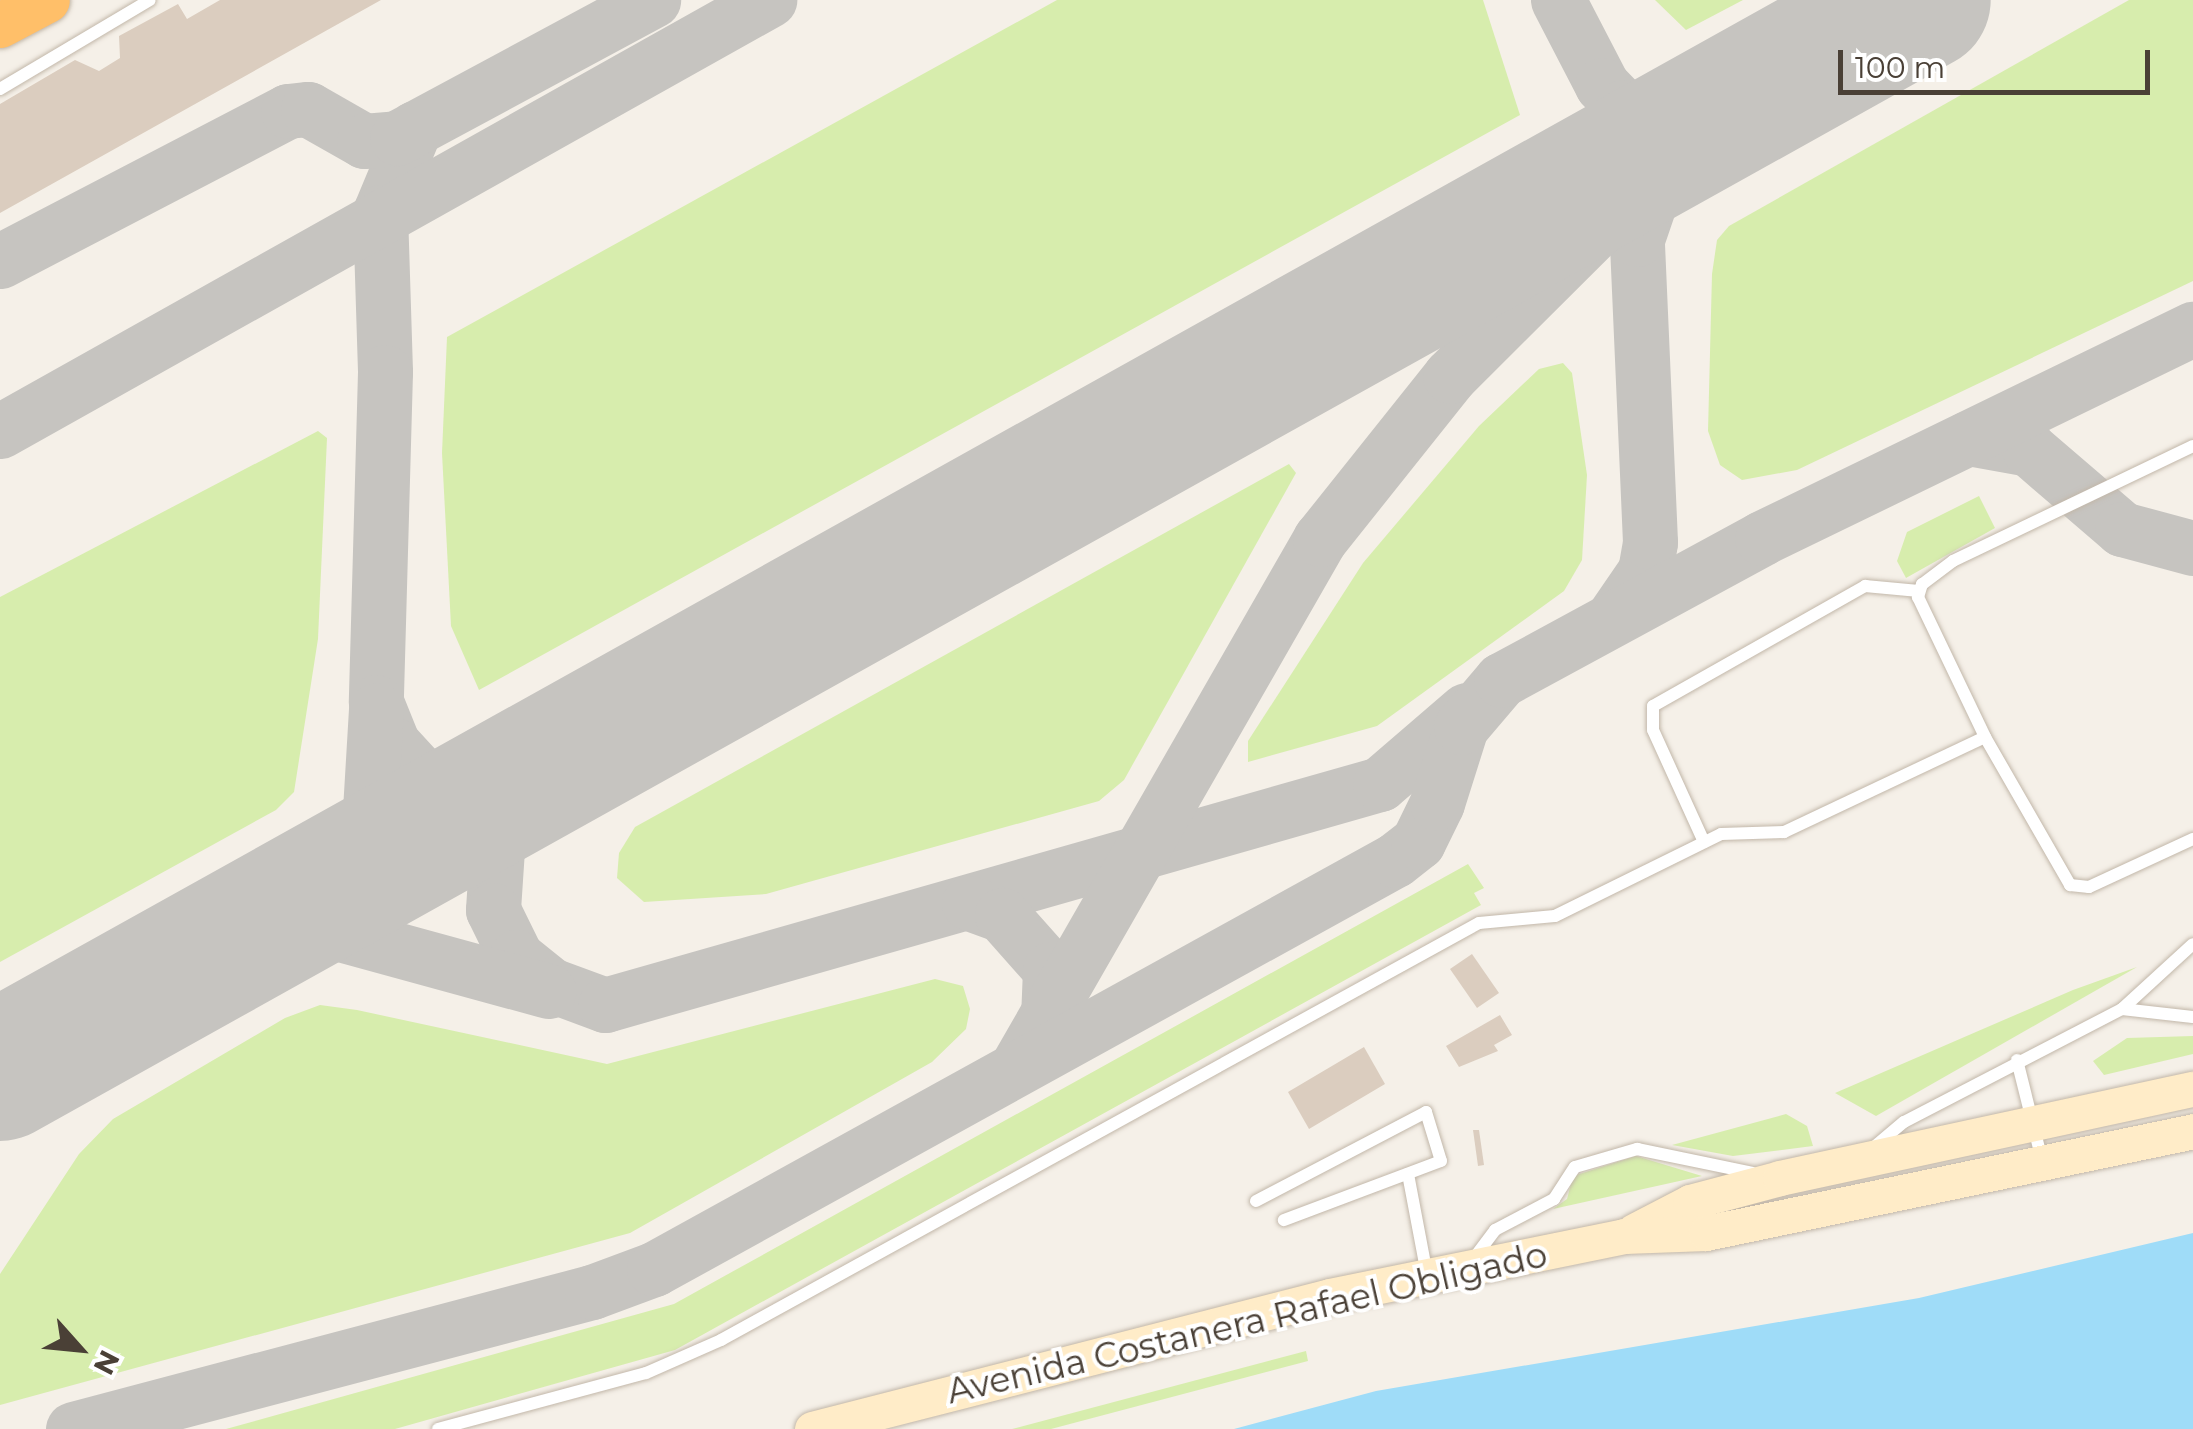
<!DOCTYPE html>
<style>
body{margin:0}
#map{position:relative;width:2193px;height:1429px;overflow:hidden;background:#f5f0e8;font-family:Montserrat,sans-serif}
div>[style]{position:absolute}
.green>*{inset:0;background:#d7edad}
.water>*{inset:0;background:#9fdcf8}
.taxiway>*{height:55px;margin:-27.5px;padding:0 27.5px;transform-origin:27.5px;border-radius:27.5px;background:#c6c4c0}
.runway>*{height:140px;margin:-70px;padding:0 70px;transform-origin:70px;border-radius:70px;background:#c6c4c0}
.building>*{inset:0;background:#dbcdbf}
.roads{filter:drop-shadow(0 0 2px #c2b7a9) drop-shadow(0 0 2px #c2b7a9)}
.lane>*{height:12px;margin:-6px;padding:0 6px;transform-origin:6px;border-radius:6px;background:#fff}
.secondary>*{height:35px;margin:-17.5px;padding:0 17.5px;transform-origin:17.5px;border-radius:17.5px;background:#ffecc8}
.highway>*{height:45px;margin:-22.5px;padding:0 22.5px;transform-origin:22.5px;border-radius:22.5px;background:#ffbf69}
span{translate:-50% -50%;white-space:nowrap;text-align:center;line-height:1.15;-webkit-text-stroke:8px #fff;paint-order:stroke}
.street-label{font-size:35px;color:#4a4036}
.north{position:absolute;left:30px;top:1299px;width:100px;height:100px;-webkit-text-stroke:8px #fff;paint-order:stroke;rotate:117deg;font-size:28px;font-weight:700;line-height:40px;text-align:center;color:#4a4036}
.north::after{content:'';display:block;margin:auto;width:35px;height:45px;background:#4a4036;clip-path:polygon(50% 0,100% 100%,50% 72%,0 100%)}
.scale{position:absolute;left:1838px;top:50px;width:312px;height:45px;box-sizing:border-box;border:5px solid #4a4036;border-top:0;padding-left:12px;font-size:30px;line-height:35px;white-space:nowrap;color:#4a4036;-webkit-text-stroke:8px #fff;paint-order:stroke}
</style>
<div id="map">
<div class="green">
<div style="clip-path:polygon(1057px 0,1483px 0,1520px 115px,479px 690px,451px 626px,442px 453px,447px 337px)"></div>
<div style="clip-path:polygon(1655px 0,1743px 0,1686px 30px)"></div>
<div style="clip-path:polygon(2129px 0,2193px 0,2193px 281px,1797px 470px,1742px 480px,1720px 465px,1708px 431px,1712px 274px,1717px 240px,1729px 226px)"></div>
<div style="clip-path:polygon(1563px 363px,1572px 373px,1587px 475px,1582px 560px,1564px 591px,1377px 726px,1248px 762px,1248px 741px,1363px 563px,1479px 426px,1539px 369px)"></div>
<div style="clip-path:polygon(318px 431px,327px 438px,318px 639px,294px 792px,276px 810px,0 962px,0 597px)"></div>
<div style="clip-path:polygon(1289px 464px,1296px 473px,1124px 780px,1099px 801px,766px 894px,644px 902px,617px 878px,619px 853px,635px 827px)"></div>
<div style="clip-path:polygon(1979px 496px,1995px 528px,1906px 578px,1897px 561px,1907px 532px)"></div>
<div style="clip-path:polygon(1468px 864px,1484px 888px,1474px 893px,1481px 905px,675px 1350px,395px 1429px,226px 1429px,674px 1304px)"></div>
<div style="clip-path:polygon(2137px 967px,1876px 1116px,1835px 1093px,2073px 990px)"></div>
<div style="clip-path:polygon(935px 979px,963px 986px,970px 1009px,966px 1029px,932px 1062px,630px 1233px,0 1405px,0 1274px,79px 1154px,113px 1119px,285px 1018px,320px 1005px,357px 1010px,607px 1064px)"></div>
<div style="clip-path:polygon(2193px 1036px,2193px 1054px,2104px 1075px,2093px 1061px,2127px 1038px)"></div>
<div style="clip-path:polygon(1786px 1114px,1807px 1126px,1813px 1146px,1733px 1156px,1672px 1145px)"></div>
<div style="clip-path:polygon(1636px 1156px,1702px 1176px,1553px 1209px,1567px 1199px,1573px 1176px)"></div>
<div style="clip-path:polygon(1306px 1351px,1308px 1361px,1051px 1429px,1012px 1429px)"></div>
</div>
<div class="water">
<div style="clip-path:polygon(2193px 1233px,2193px 1429px,1234px 1429px,1376px 1391px,1919px 1298px)"></div>
</div>
<div class="taxiway">
<div style="left:1558px;top:0;width:96px;rotate:62.6deg"></div>
<div style="left:1602px;top:85px;width:30px;rotate:46deg"></div>
<div style="left:1623px;top:107px;width:42px;rotate:24.1deg"></div>
<div style="left:1661px;top:124px;width:56px;rotate:-11.3deg"></div>
<div style="left:415px;top:128px;width:91px;rotate:112.6deg"></div>
<div style="left:380px;top:212px;width:160px;rotate:88.2deg"></div>
<div style="left:385px;top:372px;width:330px;rotate:91.6deg"></div>
<div style="left:376px;top:702px;width:45px;rotate:68deg"></div>
<div style="left:393px;top:744px;width:53px;rotate:47.3deg"></div>
<div style="left:429px;top:783px;width:43px;rotate:16.3deg"></div>
<div style="left:470px;top:795px;width:34px;rotate:-7deg"></div>
<div style="left:0;top:261px;width:325px;rotate:-27.5deg"></div>
<div style="left:288px;top:111px;width:20px;rotate:-6deg"></div>
<div style="left:308px;top:109px;width:64px;rotate:29.7deg"></div>
<div style="left:364px;top:141px;width:33px;rotate:-5deg"></div>
<div style="left:397px;top:138px;width:291px;rotate:-28.3deg"></div>
<div style="left:0;top:431px;width:882px;rotate:-29.27deg"></div>
<div style="left:1968px;top:438px;width:62px;rotate:10.2deg"></div>
<div style="left:2029px;top:449px;width:123px;rotate:40.7deg"></div>
<div style="left:2122px;top:529px;width:73px;rotate:15deg"></div>
<div style="left:1614px;top:616px;width:55px;rotate:-55.4deg"></div>
<div style="left:1645px;top:571px;width:29px;rotate:-80deg"></div>
<div style="left:1650px;top:542px;width:303px;rotate:-92.5deg"></div>
<div style="left:1637px;top:239px;width:71px;rotate:-71.1deg"></div>
<div style="left:566px;top:757px;width:46px;rotate:142.1deg"></div>
<div style="left:530px;top:785px;width:59px;rotate:123.1deg"></div>
<div style="left:498px;top:834px;width:76px;rotate:93.8deg"></div>
<div style="left:493px;top:910px;width:52px;rotate:63.9deg"></div>
<div style="left:516px;top:957px;width:45px;rotate:38.7deg"></div>
<div style="left:551px;top:985px;width:58px;rotate:20.3deg"></div>
<div style="left:605px;top:1005px;width:806px;rotate:-15.92deg"></div>
<div style="left:1380px;top:784px;width:113px;rotate:-40.7deg"></div>
<div style="left:319px;top:895px;width:71px;rotate:-46.1deg"></div>
<div style="left:368px;top:844px;width:134px;rotate:-86.6deg"></div>
<div style="left:969px;top:903px;width:35px;rotate:20deg"></div>
<div style="left:1002px;top:915px;width:72px;rotate:48.4deg"></div>
<div style="left:1050px;top:969px;width:50px;rotate:92.3deg"></div>
<div style="left:239px;top:939px;width:45px;rotate:-19.7deg"></div>
<div style="left:281px;top:924px;width:37px;rotate:6deg"></div>
<div style="left:318px;top:928px;width:239px;rotate:15.3deg"></div>
<div style="left:1018px;top:1065px;width:607px;rotate:-60.14deg"></div>
<div style="left:1320px;top:539px;width:208px;rotate:-51.4deg"></div>
<div style="left:1450px;top:376px;width:312px;rotate:-44.9deg"></div>
<div style="left:73px;top:1429px;width:537px;rotate:-14.79deg"></div>
<div style="left:592px;top:1292px;width:66px;rotate:-20.4deg"></div>
<div style="left:654px;top:1269px;width:846px;rotate:-28.9deg"></div>
<div style="left:1395px;top:860px;width:29px;rotate:-38deg"></div>
<div style="left:1418px;top:842px;width:43px;rotate:-64deg"></div>
<div style="left:1437px;top:803px;width:80px;rotate:-72.5deg"></div>
<div style="left:1461px;top:727px;width:62px;rotate:-49.6deg"></div>
<div style="left:1501px;top:680px;width:297px;rotate:-28.5deg"></div>
<div style="left:1762px;top:538px;width:479px;rotate:-25.9deg"></div>
</div>
<div class="runway">
<div style="left:0;top:1071px;width:2199px;rotate:-29.14deg"></div>
</div>
<div class="building">
<div style="clip-path:polygon(220px 0,381px 0,0 213px,0 104px,75px 60px,99px 71px,120px 58px,119px 36px,178px 4px,187px 19px)"></div>
<div style="clip-path:polygon(1472px 954px,1499px 993px,1477px 1008px,1450px 969px)"></div>
<div style="clip-path:polygon(1500px 1015px,1512px 1035px,1494px 1045px,1498px 1051px,1459px 1067px,1446px 1046px)"></div>
<div style="clip-path:polygon(1364px 1047px,1385px 1084px,1309px 1129px,1288px 1092px)"></div>
<div style="clip-path:polygon(1473px 1130px,1479px 1130px,1484px 1165px,1478px 1166px)"></div>
</div>
<div class="roads">
<div class="lane">
<div style="left:0;top:89px;width:174px;rotate:-30.7deg"></div>
<div style="left:2193px;top:446px;width:266px;rotate:154.4deg"></div>
<div style="left:1953px;top:561px;width:39px;rotate:143deg"></div>
<div style="left:1922px;top:584px;width:14px;rotate:107deg"></div>
<div style="left:1918px;top:597px;width:155px;rotate:64.4deg"></div>
<div style="left:1985px;top:737px;width:171px;rotate:60.1deg"></div>
<div style="left:2070px;top:885px;width:19px;rotate:6deg"></div>
<div style="left:2089px;top:887px;width:115px;rotate:-24.8deg"></div>
<div style="left:1704px;top:842px;width:123px;rotate:-114.5deg"></div>
<div style="left:1653px;top:730px;width:24px;rotate:-90deg"></div>
<div style="left:1653px;top:706px;width:244px;rotate:-29.5deg"></div>
<div style="left:1865px;top:586px;width:54px;rotate:5.3deg"></div>
<div style="left:2122px;top:1009px;width:96px;rotate:-42.5deg"></div>
<div style="left:2017px;top:1060px;width:103px;rotate:76deg"></div>
<div style="left:1874px;top:1147px;width:39px;rotate:-40deg"></div>
<div style="left:1904px;top:1122px;width:246px;rotate:-27.4deg"></div>
<div style="left:2122px;top:1009px;width:71px;rotate:6.4deg"></div>
<div style="left:1408px;top:1174px;width:103px;rotate:79.3deg"></div>
<div style="left:1256px;top:1201px;width:192px;rotate:-27.6deg"></div>
<div style="left:1426px;top:1112px;width:51px;rotate:73deg"></div>
<div style="left:1441px;top:1161px;width:168px;rotate:159.4deg"></div>
<div style="left:1471px;top:1262px;width:40px;rotate:-53deg"></div>
<div style="left:1495px;top:1230px;width:67px;rotate:-27.7deg"></div>
<div style="left:1554px;top:1199px;width:38px;rotate:-57deg"></div>
<div style="left:1575px;top:1167px;width:65px;rotate:-16.2deg"></div>
<div style="left:1637px;top:1149px;width:118px;rotate:11.7deg"></div>
<div style="left:438px;top:1429px;width:215px;rotate:-15.1deg"></div>
<div style="left:646px;top:1373px;width:82px;rotate:-23.7deg"></div>
<div style="left:721px;top:1340px;width:865px;rotate:-28.82deg"></div>
<div style="left:1479px;top:923px;width:76px;rotate:-5.3deg"></div>
<div style="left:1555px;top:916px;width:185px;rotate:-26.3deg"></div>
<div style="left:1721px;top:834px;width:63px;rotate:-1.8deg"></div>
<div style="left:1784px;top:832px;width:222px;rotate:-25.3deg"></div>
</div>
<div class="secondary">
<div style="left:1634px;top:1231px;width:63px;rotate:-27.4deg"></div>
<div style="left:1690px;top:1202px;width:93px;rotate:-14.9deg"></div>
<div style="left:1780px;top:1178px;width:422px;rotate:-12.2deg"></div>
<div style="left:812px;top:1429px;width:535px;rotate:-14.4deg"></div>
<div style="left:1330px;top:1296px;width:300px;rotate:-11.5deg"></div>
<div style="left:1624px;top:1236px;width:82px;rotate:-2.1deg"></div>
<div style="left:1706px;top:1233px;width:498px;rotate:-11.8deg"></div>
</div>
<div class="highway">
<div style="left:0;top:25px;width:53px;rotate:-28deg"></div>
</div>
</div>
<div class="street-label">
<span style="left:1247px;top:1323px;rotate:-13deg">Avenida Costanera Rafael Obligado</span>
</div>
<div class="north">N</div>
<div class="scale">100 m</div>
</div>
